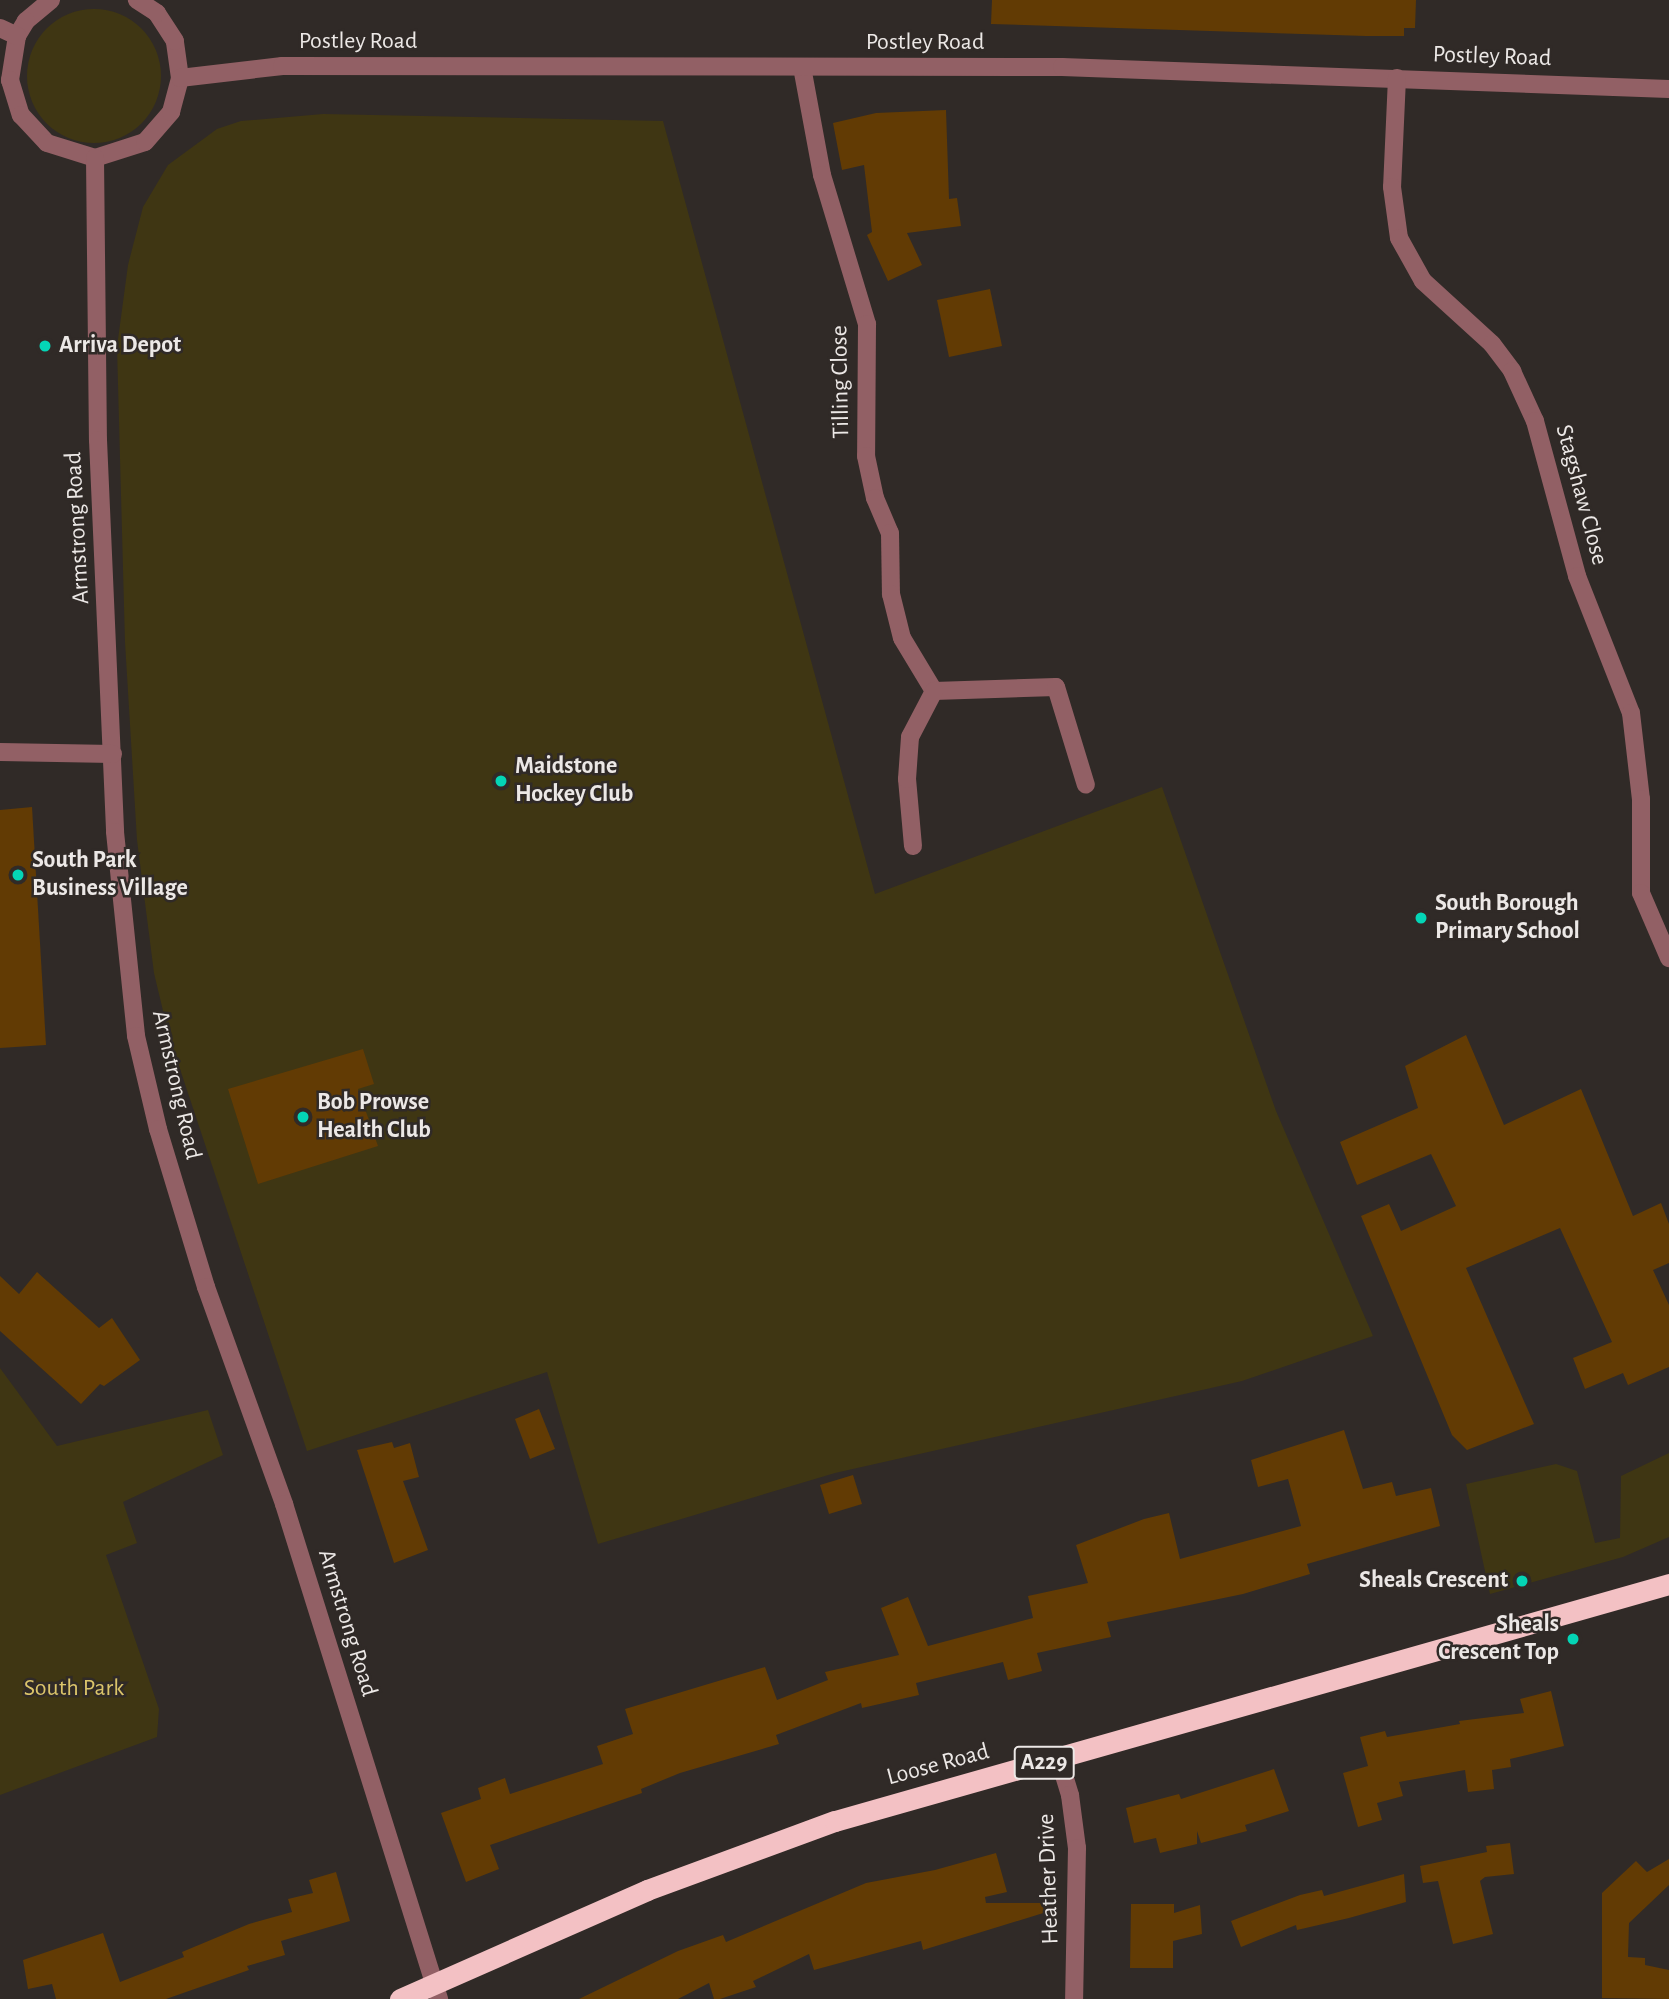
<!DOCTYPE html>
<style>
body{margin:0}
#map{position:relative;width:1669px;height:1999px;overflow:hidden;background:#302a27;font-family:"Alegreya Sans",sans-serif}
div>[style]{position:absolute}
.green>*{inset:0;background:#3f3613}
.round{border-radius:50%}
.building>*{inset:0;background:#623b04}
.street>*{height:18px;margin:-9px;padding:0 9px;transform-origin:9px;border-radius:9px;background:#926065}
.highway>*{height:21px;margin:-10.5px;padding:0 10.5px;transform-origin:10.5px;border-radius:10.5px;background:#f3c1c4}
.dots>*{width:19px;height:19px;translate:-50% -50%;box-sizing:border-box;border:4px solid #302a27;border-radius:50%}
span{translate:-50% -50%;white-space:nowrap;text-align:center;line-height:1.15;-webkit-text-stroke:5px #302a27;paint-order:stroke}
.shield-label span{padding:2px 5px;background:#302a27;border:2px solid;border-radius:5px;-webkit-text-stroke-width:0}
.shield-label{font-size:23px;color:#ece8e6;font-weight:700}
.street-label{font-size:24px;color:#ece8e6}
.poi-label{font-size:24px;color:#ece8e6;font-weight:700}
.left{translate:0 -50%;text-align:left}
.right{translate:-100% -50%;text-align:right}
.park-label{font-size:24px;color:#dbc46a}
</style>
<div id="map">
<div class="green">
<div class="round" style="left:27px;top:9px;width:134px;height:134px"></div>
<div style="clip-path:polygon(323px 114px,663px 121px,875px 894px,1162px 787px,1276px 1111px,1373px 1336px,1242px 1381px,835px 1473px,598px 1544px,547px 1372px,307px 1451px,169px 1036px,154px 973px,137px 840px,125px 642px,117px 347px,128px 265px,143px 207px,168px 165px,217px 129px,241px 121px)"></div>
<div style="clip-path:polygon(0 1368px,57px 1446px,208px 1410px,223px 1455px,123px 1502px,137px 1543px,106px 1555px,159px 1709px,157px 1737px,0 1795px)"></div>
<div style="clip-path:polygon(1669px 1453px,1669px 1537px,1623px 1557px,1490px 1594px,1466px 1484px,1556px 1464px,1577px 1471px,1595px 1543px,1620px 1538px,1621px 1476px)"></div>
</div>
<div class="building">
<div style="clip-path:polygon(992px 0,1416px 0,1415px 28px,1404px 28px,1404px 36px,1366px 36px,991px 24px)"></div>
<div style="clip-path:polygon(946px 110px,949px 199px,957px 198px,961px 226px,907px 233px,922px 265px,888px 281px,867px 235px,872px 232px,864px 165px,842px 170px,833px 123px,876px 113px)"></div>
<div style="clip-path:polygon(990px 289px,1002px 346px,949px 357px,937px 300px)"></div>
<div style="clip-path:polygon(32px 807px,46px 1045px,0 1048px,0 810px)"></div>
<div style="clip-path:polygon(1466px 1035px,1504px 1125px,1581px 1089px,1633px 1216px,1661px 1203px,1669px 1224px,1669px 1263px,1653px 1270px,1669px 1305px,1669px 1367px,1628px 1385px,1623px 1373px,1585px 1389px,1573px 1358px,1612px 1342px,1560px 1228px,1466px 1268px,1534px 1424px,1467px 1450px,1452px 1435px,1361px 1216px,1389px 1204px,1401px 1231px,1456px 1206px,1431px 1154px,1357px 1185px,1340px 1142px,1418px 1108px,1405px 1066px)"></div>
<div style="clip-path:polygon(363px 1049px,374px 1084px,358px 1089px,378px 1146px,258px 1184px,228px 1089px)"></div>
<div style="clip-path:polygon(37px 1272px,99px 1328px,112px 1318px,140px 1360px,104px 1386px,100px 1384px,81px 1404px,0 1331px,0 1276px,19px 1294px)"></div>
<div style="clip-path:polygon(539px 1409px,555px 1449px,530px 1459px,515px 1419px)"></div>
<div style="clip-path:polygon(1344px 1430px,1363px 1489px,1392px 1482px,1396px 1496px,1431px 1488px,1440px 1526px,1307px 1564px,1310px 1574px,1243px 1594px,1107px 1622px,1111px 1637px,1037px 1653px,1042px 1671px,1008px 1680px,1003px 1662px,916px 1683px,919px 1695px,862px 1708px,861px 1703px,776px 1735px,779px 1744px,680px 1773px,641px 1789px,642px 1793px,490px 1845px,499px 1869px,466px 1882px,441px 1813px,481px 1799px,478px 1788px,505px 1778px,510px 1794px,603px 1764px,597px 1746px,633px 1734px,625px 1709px,765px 1667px,777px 1700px,828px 1680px,825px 1672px,899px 1655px,881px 1608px,908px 1597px,928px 1646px,1033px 1618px,1028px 1596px,1088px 1583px,1076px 1545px,1144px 1519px,1169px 1513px,1180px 1559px,1301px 1526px,1288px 1479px,1258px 1487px,1251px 1460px)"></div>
<div style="clip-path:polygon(392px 1442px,394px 1448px,410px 1443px,419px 1477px,403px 1481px,428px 1550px,394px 1563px,357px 1450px)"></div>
<div style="clip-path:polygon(853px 1475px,862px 1504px,829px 1514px,820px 1485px)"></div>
<div style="clip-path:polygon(1551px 1691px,1564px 1746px,1510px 1759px,1511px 1767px,1492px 1770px,1494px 1789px,1468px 1792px,1465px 1770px,1399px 1782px,1403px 1796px,1377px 1803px,1382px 1820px,1358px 1827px,1343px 1773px,1368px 1766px,1360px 1737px,1385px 1731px,1387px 1737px,1460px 1724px,1459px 1721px,1524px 1713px,1520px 1699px)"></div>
<div style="clip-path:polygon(1274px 1769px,1289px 1811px,1245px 1825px,1247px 1831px,1201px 1843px,1197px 1831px,1197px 1844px,1160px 1853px,1156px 1838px,1134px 1843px,1126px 1808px,1179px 1794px,1181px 1799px)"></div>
<div style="clip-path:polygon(1510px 1843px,1514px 1874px,1485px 1877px,1480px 1881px,1493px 1934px,1453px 1944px,1438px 1881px,1423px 1883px,1420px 1866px,1487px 1852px,1486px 1846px)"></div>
<div style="clip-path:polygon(996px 1853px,1007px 1892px,985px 1897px,986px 1903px,1052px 1903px,1053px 1910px,923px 1950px,921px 1941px,814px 1970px,809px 1954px,753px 1981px,756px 1987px,720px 1999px,714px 1999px,709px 1983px,678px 1999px,579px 1999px,678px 1951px,723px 1935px,726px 1942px,866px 1883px,935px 1870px)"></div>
<div style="clip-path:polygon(1669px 1859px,1669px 1885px,1629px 1923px,1628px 1957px,1645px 1958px,1645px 1965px,1669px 1970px,1669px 1999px,1602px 1998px,1602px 1893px,1636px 1861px,1647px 1872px)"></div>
<div style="clip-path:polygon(336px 1872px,350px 1921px,281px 1941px,285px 1955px,247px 1966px,249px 1970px,166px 1999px,56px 1999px,52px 1984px,28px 1989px,23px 1960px,103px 1933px,120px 1982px,184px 1957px,182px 1952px,249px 1924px,292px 1912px,288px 1899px,313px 1893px,309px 1880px)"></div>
<div style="clip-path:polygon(1404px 1874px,1406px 1902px,1349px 1918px,1297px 1930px,1296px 1925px,1241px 1947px,1231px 1921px,1300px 1895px,1322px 1890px,1324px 1896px)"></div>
<div style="clip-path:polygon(1131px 1904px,1174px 1904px,1174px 1913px,1200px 1905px,1202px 1934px,1173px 1941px,1173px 1968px,1130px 1968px)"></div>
</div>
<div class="street">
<div style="left:51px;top:0;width:33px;rotate:140deg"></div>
<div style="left:26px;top:21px;width:17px;rotate:121deg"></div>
<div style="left:17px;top:36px;width:45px;rotate:99deg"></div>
<div style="left:10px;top:80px;width:37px;rotate:73deg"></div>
<div style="left:21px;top:115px;width:38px;rotate:47deg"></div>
<div style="left:47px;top:143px;width:50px;rotate:17.4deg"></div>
<div style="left:95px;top:158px;width:52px;rotate:-17.7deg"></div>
<div style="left:145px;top:142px;width:40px;rotate:-49deg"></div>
<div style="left:171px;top:112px;width:35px;rotate:-75deg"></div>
<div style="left:180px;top:78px;width:37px;rotate:-98deg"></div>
<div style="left:175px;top:41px;width:33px;rotate:-123deg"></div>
<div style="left:157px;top:13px;width:24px;rotate:-147deg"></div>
<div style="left:0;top:28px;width:19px;rotate:25deg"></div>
<div style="left:802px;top:67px;width:110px;rotate:79.5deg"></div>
<div style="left:822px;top:175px;width:156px;rotate:73.2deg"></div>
<div style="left:867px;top:324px;width:132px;rotate:90.4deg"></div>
<div style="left:866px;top:456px;width:43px;rotate:77.9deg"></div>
<div style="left:875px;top:498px;width:38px;rotate:67deg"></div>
<div style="left:890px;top:533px;width:61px;rotate:89.1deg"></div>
<div style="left:891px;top:594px;width:45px;rotate:76deg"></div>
<div style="left:902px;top:638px;width:62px;rotate:58.9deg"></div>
<div style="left:934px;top:691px;width:122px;rotate:-1.9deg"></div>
<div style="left:1056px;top:687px;width:102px;rotate:73deg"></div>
<div style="left:180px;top:78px;width:103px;rotate:-6.7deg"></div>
<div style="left:282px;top:66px;width:780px;rotate:0.07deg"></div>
<div style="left:1062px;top:67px;width:607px;rotate:2.08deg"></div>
<div style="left:1397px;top:78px;width:109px;rotate:92.6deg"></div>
<div style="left:1392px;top:187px;width:51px;rotate:82.2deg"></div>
<div style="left:1399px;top:238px;width:49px;rotate:60.8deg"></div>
<div style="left:1423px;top:281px;width:93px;rotate:42.4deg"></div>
<div style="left:1492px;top:344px;width:34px;rotate:53deg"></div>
<div style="left:1512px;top:371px;width:55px;rotate:65.3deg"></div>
<div style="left:1535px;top:421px;width:161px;rotate:74.8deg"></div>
<div style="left:1577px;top:576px;width:147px;rotate:68.5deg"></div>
<div style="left:1631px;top:713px;width:87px;rotate:83.4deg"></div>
<div style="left:1641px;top:799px;width:94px;rotate:90deg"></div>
<div style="left:1641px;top:893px;width:71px;rotate:66.7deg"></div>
<div style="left:95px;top:158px;width:282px;rotate:89.4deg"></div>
<div style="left:98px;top:440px;width:392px;rotate:87.5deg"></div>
<div style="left:115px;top:832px;width:205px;rotate:84.1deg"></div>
<div style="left:136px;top:1036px;width:96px;rotate:76.7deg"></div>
<div style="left:158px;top:1129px;width:165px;rotate:73.1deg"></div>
<div style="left:206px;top:1287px;width:231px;rotate:70.2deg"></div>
<div style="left:284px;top:1504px;width:519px;rotate:72.61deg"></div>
<div style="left:0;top:752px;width:113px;rotate:1deg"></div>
<div style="left:913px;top:846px;width:67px;rotate:-95.1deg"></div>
<div style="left:907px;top:779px;width:42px;rotate:-85.9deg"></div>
<div style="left:910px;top:737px;width:52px;rotate:-62.4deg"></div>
<div style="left:1059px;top:1759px;width:38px;rotate:73deg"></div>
<div style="left:1070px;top:1795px;width:53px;rotate:82.5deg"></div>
<div style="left:1077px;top:1848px;width:151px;rotate:91.1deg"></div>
</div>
<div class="highway">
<div style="left:400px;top:1999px;width:270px;rotate:-23.8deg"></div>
<div style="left:647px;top:1890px;width:200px;rotate:-20.2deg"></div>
<div style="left:835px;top:1821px;width:867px;rotate:-15.86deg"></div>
</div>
<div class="dots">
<div style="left:45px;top:346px;background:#04d5b6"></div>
<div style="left:501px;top:781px;background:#04d5b6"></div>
<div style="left:18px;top:875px;background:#04d5b6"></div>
<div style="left:1421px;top:918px;background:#04d5b6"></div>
<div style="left:303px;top:1117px;background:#04d5b6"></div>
<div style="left:1522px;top:1581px;background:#04d5b6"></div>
<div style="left:1573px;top:1639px;background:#04d5b6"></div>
</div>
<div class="shield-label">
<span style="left:1044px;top:1763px">A229</span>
</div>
<div class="street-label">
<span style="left:358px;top:42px">Postley Road</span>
<span style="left:925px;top:43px">Postley Road</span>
<span style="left:1492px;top:57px;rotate:2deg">Postley Road</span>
<span style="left:841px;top:382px;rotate:-91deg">Tilling Close</span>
<span style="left:1581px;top:495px;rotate:75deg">Stagshaw Close</span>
<span style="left:78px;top:528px;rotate:-93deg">Armstrong Road</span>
<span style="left:176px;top:1085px;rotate:77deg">Armstrong Road</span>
<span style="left:347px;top:1623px;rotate:73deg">Armstrong Road</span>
<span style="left:938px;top:1765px;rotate:-15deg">Loose Road</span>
<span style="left:1049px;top:1879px;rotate:-92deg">Heather Drive</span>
</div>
<div class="poi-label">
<span class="left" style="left:59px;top:346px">Arriva Depot</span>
<span class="left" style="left:515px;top:781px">Maidstone<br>Hockey Club</span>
<span class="left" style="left:32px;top:875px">South Park<br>Business Village</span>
<span class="left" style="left:1435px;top:918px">South Borough<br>Primary School</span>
<span class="left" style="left:317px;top:1117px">Bob Prowse<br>Health Club</span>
<span class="right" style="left:1508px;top:1581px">Sheals Crescent</span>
<span class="right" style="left:1559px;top:1639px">Sheals<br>Crescent Top</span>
</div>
<div class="park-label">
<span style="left:74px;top:1689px">South Park</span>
</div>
</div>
